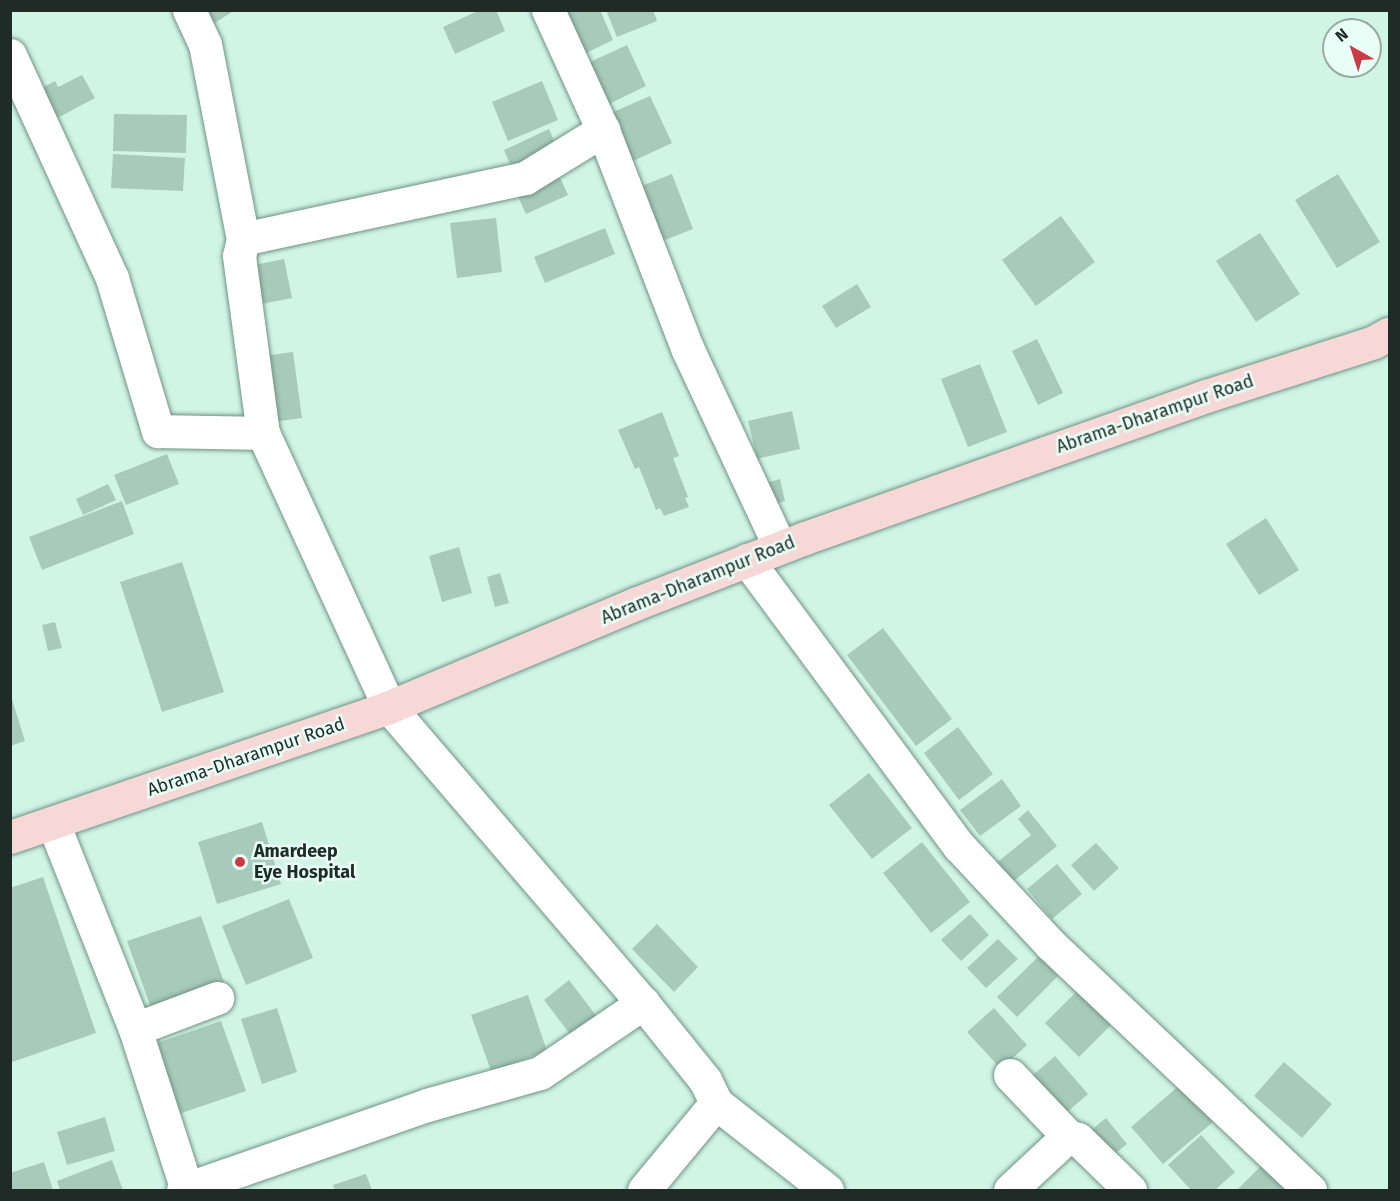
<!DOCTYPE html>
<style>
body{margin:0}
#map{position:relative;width:1400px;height:1201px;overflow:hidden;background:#d0f5e7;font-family:"Fira Sans",sans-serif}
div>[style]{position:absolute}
.building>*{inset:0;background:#a7cabc}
.roads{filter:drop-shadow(0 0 2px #719286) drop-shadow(0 0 2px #719286)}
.minor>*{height:33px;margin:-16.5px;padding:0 16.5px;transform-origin:16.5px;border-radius:16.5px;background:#fff}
.major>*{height:33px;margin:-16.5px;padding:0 16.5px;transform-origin:16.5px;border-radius:16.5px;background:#f6d9d7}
.dots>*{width:16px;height:16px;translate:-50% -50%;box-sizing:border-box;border:3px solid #e9fef6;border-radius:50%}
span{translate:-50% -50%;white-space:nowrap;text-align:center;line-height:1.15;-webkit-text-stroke:5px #e9fef6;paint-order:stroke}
.street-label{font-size:18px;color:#1e2b26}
.poi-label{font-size:18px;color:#1e2b26;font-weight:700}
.left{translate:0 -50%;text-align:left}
.frame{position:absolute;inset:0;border:12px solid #1e2b26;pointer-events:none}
.north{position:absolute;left:1322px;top:18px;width:60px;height:60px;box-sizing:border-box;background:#e9fef6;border:2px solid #98aaa3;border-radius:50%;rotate:321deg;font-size:16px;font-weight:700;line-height:24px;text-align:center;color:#1e2b26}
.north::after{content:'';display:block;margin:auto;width:21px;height:27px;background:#cb3b44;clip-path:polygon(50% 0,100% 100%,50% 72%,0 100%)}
</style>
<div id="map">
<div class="building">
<div style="clip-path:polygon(205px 10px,235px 10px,213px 24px)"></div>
<div style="clip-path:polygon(480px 10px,496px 10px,505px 31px,455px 54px,443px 27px)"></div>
<div style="clip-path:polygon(571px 10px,600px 10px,613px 40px,580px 56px,561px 15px)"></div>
<div style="clip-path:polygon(606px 10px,653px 10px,657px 21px,617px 37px)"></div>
<div style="clip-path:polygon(627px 45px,646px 86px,609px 104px,590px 62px)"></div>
<div style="clip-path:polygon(82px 75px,95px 98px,48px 123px,32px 93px,55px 81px,58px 87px)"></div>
<div style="clip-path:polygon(542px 81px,558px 120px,508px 141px,492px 102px)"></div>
<div style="clip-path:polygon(650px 96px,672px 143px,633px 161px,611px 113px)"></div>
<div style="clip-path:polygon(114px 114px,187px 115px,186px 153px,113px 151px)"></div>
<div style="clip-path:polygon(549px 129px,558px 150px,513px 171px,504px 150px)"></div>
<div style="clip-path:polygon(113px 154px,185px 158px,183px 191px,111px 188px)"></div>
<div style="clip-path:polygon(558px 173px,568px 195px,526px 214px,516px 192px)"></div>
<div style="clip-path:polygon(672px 174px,693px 229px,660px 242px,639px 187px)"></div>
<div style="clip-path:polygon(1338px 174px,1380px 242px,1337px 268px,1295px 200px)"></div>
<div style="clip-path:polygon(1061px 216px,1095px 262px,1036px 306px,1002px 260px)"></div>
<div style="clip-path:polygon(496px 218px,502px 272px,457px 278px,450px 223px)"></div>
<div style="clip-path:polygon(605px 228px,615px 254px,545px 283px,534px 257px)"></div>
<div style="clip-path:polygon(1260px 233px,1300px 294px,1256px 322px,1216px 261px)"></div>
<div style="clip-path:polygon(284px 259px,292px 298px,242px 308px,234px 269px)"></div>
<div style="clip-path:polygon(857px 284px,871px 307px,836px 328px,822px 306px)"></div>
<div style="clip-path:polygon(1037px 339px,1063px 393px,1038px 405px,1012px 351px)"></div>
<div style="clip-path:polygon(293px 352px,302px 418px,258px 424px,249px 358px)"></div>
<div style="clip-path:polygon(980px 364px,1007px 432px,968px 447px,941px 379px)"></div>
<div style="clip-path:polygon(792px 411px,800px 449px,757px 459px,748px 421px)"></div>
<div style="clip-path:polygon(662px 412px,679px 456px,673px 458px,688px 497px,685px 498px,689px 507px,664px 516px,660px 508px,656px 510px,639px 467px,635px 469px,618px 430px)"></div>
<div style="clip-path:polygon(167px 454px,179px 484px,126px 505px,114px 475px)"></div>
<div style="clip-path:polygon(780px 479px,785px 501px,774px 504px,769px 482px)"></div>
<div style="clip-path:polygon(108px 484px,116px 500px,83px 515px,76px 499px)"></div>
<div style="clip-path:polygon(122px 501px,134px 534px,42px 570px,29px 537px)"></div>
<div style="clip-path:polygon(1266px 518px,1299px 570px,1259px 595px,1226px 544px)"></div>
<div style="clip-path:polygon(459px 547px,472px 593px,442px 602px,429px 556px)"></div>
<div style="clip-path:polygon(182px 562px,224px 692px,162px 712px,120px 582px)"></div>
<div style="clip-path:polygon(500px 573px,509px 603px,495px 607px,487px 577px)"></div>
<div style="clip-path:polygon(55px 622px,62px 648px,48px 651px,42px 625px)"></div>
<div style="clip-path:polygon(883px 628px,952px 719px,916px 746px,847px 655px)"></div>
<div style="clip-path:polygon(10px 693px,25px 741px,10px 746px)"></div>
<div style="clip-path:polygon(958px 727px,993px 774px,959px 800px,924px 753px)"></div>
<div style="clip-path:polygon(869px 773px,912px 828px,872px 859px,829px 805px)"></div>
<div style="clip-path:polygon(1002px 779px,1021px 806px,980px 836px,960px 810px)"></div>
<div style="clip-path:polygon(1028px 810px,1057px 846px,1010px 884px,995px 864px,1031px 835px,1018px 819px)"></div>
<div style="clip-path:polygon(262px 822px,281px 884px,217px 904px,198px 842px)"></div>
<div style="clip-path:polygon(922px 842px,970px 902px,931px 933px,883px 873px)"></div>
<div style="clip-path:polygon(1096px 843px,1119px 868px,1094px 891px,1071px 865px)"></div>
<div style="clip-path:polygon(1057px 864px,1082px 894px,1052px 919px,1027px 889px)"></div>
<div style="clip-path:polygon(43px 877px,96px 1033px,12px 1062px,10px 888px)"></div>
<div style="clip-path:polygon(289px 899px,313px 958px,246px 985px,222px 926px)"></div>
<div style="clip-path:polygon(970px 914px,989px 935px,961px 961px,941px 940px)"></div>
<div style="clip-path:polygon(201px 916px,224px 982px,151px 1008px,127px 941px)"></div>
<div style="clip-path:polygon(657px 924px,698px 967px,674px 992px,632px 949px)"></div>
<div style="clip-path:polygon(998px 939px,1018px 959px,986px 988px,967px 968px)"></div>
<div style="clip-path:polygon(1039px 956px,1058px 976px,1017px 1017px,997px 997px)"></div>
<div style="clip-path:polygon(569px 980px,604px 1026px,579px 1046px,544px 1000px)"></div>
<div style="clip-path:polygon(1077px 991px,1111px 1025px,1079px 1057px,1045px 1023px)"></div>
<div style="clip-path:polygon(528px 995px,547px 1051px,491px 1071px,471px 1015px)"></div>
<div style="clip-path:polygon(277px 1008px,297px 1072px,262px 1084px,241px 1019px)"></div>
<div style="clip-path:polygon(994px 1008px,1027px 1045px,1001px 1069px,967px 1032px)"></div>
<div style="clip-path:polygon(221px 1021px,246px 1091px,176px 1115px,151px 1045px)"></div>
<div style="clip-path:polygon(1055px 1056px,1088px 1094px,1059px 1119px,1026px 1081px)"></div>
<div style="clip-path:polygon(1284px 1062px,1332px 1104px,1302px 1138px,1254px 1096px)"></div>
<div style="clip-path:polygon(1181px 1084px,1213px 1122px,1163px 1164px,1131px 1127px)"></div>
<div style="clip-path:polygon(105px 1117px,115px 1151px,67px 1165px,57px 1132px)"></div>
<div style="clip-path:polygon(1106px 1118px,1127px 1144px,1093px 1171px,1073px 1145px)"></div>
<div style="clip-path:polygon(1201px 1135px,1235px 1172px,1215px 1190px,1191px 1190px,1168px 1165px)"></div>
<div style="clip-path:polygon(112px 1160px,123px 1190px,60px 1190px,57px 1181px)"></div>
<div style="clip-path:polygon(44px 1162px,53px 1190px,10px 1190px,10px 1173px)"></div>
<div style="clip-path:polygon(1261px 1166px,1285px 1190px,1237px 1190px)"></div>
<div style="clip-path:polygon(366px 1174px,372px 1190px,335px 1190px,333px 1185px)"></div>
</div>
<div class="roads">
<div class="minor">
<div style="left:189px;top:10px;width:38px;rotate:65deg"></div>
<div style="left:205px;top:44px;width:199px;rotate:79deg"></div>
<div style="left:243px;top:239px;width:17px;rotate:103deg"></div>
<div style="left:239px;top:256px;width:179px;rotate:82.3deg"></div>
<div style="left:263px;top:433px;width:302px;rotate:65.3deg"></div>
<div style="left:389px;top:707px;width:390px;rotate:49.4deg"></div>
<div style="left:643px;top:1003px;width:99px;rotate:51.2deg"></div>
<div style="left:705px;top:1080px;width:25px;rotate:64deg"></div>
<div style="left:716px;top:1103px;width:141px;rotate:38.1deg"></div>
<div style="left:548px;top:10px;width:132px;rotate:65.4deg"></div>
<div style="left:603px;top:130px;width:236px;rotate:68.9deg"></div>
<div style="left:688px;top:350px;width:217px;rotate:65deg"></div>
<div style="left:10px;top:55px;width:245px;rotate:65.4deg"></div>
<div style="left:112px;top:278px;width:160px;rotate:73.3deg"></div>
<div style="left:158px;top:431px;width:105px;rotate:1.1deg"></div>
<div style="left:243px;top:239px;width:289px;rotate:-12.2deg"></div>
<div style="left:525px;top:178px;width:92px;rotate:-31.6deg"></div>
<div style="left:747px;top:560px;width:356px;rotate:53.5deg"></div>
<div style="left:959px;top:846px;width:134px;rotate:47.1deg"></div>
<div style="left:1050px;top:944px;width:358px;rotate:43.4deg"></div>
<div style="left:53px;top:823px;width:222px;rotate:68.3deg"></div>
<div style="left:1010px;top:1075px;width:84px;rotate:46.4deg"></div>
<div style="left:1068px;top:1136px;width:10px;rotate:17deg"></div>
<div style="left:1078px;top:1139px;width:73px;rotate:44.4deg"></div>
<div style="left:183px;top:1190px;width:258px;rotate:-19.2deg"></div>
<div style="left:427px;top:1105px;width:117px;rotate:-15.8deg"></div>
<div style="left:540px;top:1073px;width:125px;rotate:-34.2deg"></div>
<div style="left:187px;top:1190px;width:169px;rotate:-107.9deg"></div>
<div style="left:135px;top:1029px;width:88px;rotate:-20.7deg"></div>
<div style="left:644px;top:1190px;width:113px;rotate:-50.4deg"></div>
<div style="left:1010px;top:1190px;width:79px;rotate:-43deg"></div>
</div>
<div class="major">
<div style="left:10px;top:837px;width:401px;rotate:-18.9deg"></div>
<div style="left:389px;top:707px;width:267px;rotate:-22.7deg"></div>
<div style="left:635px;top:604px;width:182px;rotate:-21.2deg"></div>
<div style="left:805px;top:538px;width:425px;rotate:-19.5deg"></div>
<div style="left:1206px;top:396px;width:176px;rotate:-17.8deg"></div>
<div style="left:1374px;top:342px;width:18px;rotate:-29deg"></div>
</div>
</div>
<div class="dots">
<div style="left:240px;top:862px;background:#cb3b44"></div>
</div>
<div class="street-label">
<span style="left:1155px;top:414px;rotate:-19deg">Abrama-Dharampur Road</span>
<span style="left:698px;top:580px;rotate:-22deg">Abrama-Dharampur Road</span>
<span style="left:246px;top:757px;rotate:-19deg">Abrama-Dharampur Road</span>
</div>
<div class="poi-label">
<span class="left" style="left:254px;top:862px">Amardeep<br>Eye Hospital</span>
</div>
<div class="frame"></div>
<div class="north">N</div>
</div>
